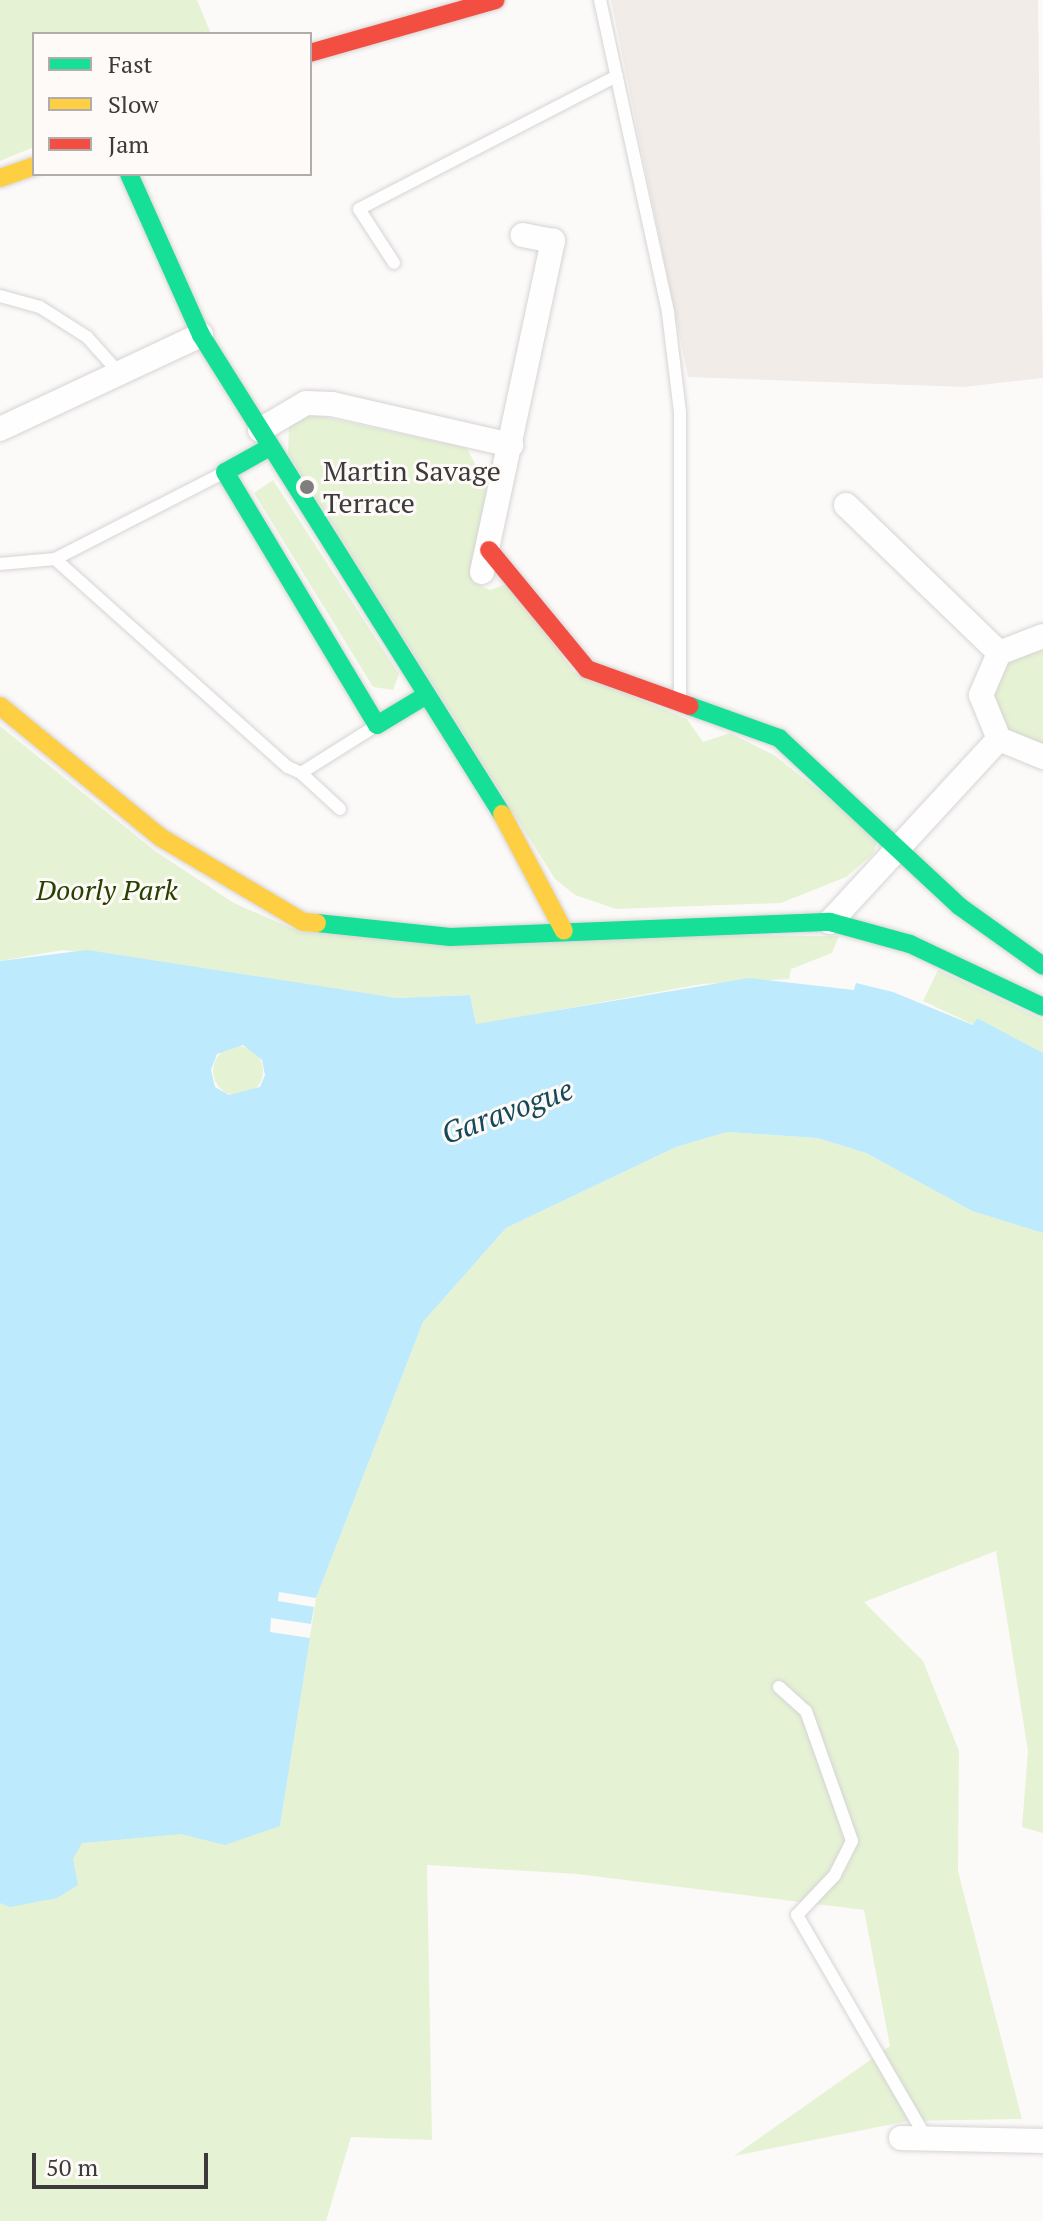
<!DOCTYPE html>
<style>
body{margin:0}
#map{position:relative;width:1043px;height:2221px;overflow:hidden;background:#fcfaf9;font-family:"PT Serif",serif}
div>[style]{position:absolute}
.built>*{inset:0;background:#f2ece8}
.green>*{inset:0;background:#e5f3d4}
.round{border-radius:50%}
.water>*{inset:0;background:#bdeafc}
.roads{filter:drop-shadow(0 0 2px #d6d4d4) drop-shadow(0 0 2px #d6d4d4)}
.lane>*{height:12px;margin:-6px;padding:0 6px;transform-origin:6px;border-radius:6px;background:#fffefe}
.street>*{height:24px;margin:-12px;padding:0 12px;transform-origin:12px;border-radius:12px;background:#fffefe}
.fast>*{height:18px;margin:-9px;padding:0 9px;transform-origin:9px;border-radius:9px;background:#16e098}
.slow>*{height:18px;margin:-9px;padding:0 9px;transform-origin:9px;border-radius:9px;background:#ffcf43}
.jam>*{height:18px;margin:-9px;padding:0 9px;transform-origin:9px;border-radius:9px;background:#f24e42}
.dots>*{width:22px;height:22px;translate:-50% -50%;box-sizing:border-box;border:4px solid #fdfaf8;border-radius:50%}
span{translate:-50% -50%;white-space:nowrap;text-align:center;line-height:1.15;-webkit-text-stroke:6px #fdfaf8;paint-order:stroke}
.poi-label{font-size:28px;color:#3c3a3a}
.left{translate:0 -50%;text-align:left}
.park-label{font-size:28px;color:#284000;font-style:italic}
.water-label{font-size:30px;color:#14495b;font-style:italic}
.legend{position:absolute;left:32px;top:32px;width:280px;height:144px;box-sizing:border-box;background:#fdfaf8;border:2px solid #b0adac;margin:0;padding:10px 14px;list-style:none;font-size:24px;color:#3c3a3a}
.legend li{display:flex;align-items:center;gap:16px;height:40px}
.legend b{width:40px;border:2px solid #b0adac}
.scale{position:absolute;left:32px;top:2153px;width:176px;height:36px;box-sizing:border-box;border:4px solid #3c3a3a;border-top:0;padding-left:10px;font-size:24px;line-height:28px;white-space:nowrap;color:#3c3a3a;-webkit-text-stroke:6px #fdfaf8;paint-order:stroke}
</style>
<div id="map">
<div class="built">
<div style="clip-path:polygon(611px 0,1038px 0,1043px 378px,964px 387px,688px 377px)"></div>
</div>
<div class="green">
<div style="clip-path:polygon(0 0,197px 0,211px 34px,34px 34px,34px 147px,0 161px)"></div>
<div style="clip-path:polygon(306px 413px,467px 448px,490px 494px,473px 582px,490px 590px,509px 583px,574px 672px,687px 719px,703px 742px,730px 733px,774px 755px,879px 838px,873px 854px,846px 877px,781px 903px,616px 909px,575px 895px,555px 879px,288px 454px,289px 427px)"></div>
<div style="clip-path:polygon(273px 480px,399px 674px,393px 690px,373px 687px,254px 493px)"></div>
<div style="clip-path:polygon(1043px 646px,1043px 746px,1006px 732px,991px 695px,1006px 661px)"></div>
<div style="clip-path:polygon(0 726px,155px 851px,234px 903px,300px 932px,839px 936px,832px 953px,791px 969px,789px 979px,702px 984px,476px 1025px,470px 995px,397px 998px,63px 950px,0 961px)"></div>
<div style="clip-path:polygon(938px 970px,1043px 1020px,1043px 1053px,978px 1019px,974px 1025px,923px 1001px)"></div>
<div class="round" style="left:213px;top:1046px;width:50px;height:50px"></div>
<div style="clip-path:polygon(727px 1132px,817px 1138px,866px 1153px,972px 1211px,1043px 1233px,1043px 1833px,1022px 1827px,1028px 1751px,996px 1551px,864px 1602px,923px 1661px,959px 1751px,958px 1871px,1022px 2119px,908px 2121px,734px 2156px,890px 2046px,864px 1910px,577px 1874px,427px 1865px,432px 2140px,351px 2137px,326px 2221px,0 2221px,0 1889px,66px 1831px,280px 1826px,316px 1598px,423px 1322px,506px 1228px,676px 1147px)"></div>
</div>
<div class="water">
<div style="clip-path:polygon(evenodd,87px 950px,397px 998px,470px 995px,476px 1024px,749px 978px,854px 990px,856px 983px,893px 992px,973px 1025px,977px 1018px,1043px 1053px,1043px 1233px,972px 1211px,866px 1153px,817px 1138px,727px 1132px,676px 1147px,506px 1228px,423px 1322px,316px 1598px,279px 1592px,278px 1601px,314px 1607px,311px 1624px,271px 1618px,270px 1632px,310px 1638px,280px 1826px,225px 1845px,181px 1834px,82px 1843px,73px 1859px,78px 1885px,57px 1898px,10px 1907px,0 1903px,0 961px,87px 950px,243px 1045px,262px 1060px,265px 1075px,260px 1087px,229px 1095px,215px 1087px,211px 1070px,217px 1054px,243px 1045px)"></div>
</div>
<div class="roads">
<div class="lane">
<div style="left:600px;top:0;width:320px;rotate:77.7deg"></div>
<div style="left:668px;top:313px;width:100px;rotate:83.1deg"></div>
<div style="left:680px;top:412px;width:288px;rotate:90deg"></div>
<div style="left:394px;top:263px;width:64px;rotate:-122.9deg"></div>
<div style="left:359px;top:209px;width:290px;rotate:-27.3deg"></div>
<div style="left:0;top:296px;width:41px;rotate:15.4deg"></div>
<div style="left:40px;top:307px;width:56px;rotate:32.6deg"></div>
<div style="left:87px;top:337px;width:51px;rotate:48.2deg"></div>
<div style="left:223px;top:473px;width:189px;rotate:152.9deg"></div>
<div style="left:55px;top:559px;width:312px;rotate:41.8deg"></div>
<div style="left:288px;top:767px;width:14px;rotate:25deg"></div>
<div style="left:301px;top:773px;width:86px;rotate:-32.2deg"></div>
<div style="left:0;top:564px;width:55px;rotate:-5.2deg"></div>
<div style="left:301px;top:773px;width:53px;rotate:42.7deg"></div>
<div style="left:779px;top:1687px;width:36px;rotate:42deg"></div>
<div style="left:806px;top:1711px;width:138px;rotate:70.5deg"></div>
<div style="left:852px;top:1841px;width:38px;rotate:117deg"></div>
<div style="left:835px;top:1875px;width:55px;rotate:133.5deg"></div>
<div style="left:797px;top:1915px;width:259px;rotate:59.9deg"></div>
</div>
<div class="street">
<div style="left:0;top:429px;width:222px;rotate:-25.1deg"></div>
<div style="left:260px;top:430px;width:53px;rotate:-30.4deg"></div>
<div style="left:306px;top:403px;width:26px;rotate:2deg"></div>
<div style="left:332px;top:404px;width:184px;rotate:12.9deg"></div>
<div style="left:846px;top:505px;width:213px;rotate:44deg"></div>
<div style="left:482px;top:572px;width:339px;rotate:-77.9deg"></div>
<div style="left:553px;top:241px;width:31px;rotate:-169deg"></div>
<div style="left:1043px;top:636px;width:47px;rotate:158.9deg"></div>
<div style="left:999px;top:653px;width:46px;rotate:113.2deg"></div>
<div style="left:981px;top:695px;width:48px;rotate:67.8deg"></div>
<div style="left:999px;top:739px;width:48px;rotate:22.2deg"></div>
<div style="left:830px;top:922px;width:249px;rotate:-47.3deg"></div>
<div style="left:901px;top:2138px;width:142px;rotate:1.2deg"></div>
</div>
<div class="fast">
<div style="left:129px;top:174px;width:176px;rotate:65.9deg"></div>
<div style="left:201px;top:335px;width:566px;rotate:57.86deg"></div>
<div style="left:270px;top:447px;width:51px;rotate:150.9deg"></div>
<div style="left:225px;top:472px;width:295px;rotate:59deg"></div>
<div style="left:377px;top:725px;width:56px;rotate:-31.1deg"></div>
<div style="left:690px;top:706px;width:95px;rotate:19.8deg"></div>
<div style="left:779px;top:738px;width:246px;rotate:43deg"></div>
<div style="left:959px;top:906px;width:103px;rotate:35.5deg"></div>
<div style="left:317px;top:923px;width:134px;rotate:6deg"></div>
<div style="left:450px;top:937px;width:380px;rotate:-2.3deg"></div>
<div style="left:830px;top:922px;width:83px;rotate:15.4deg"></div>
<div style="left:910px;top:944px;width:147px;rotate:25.3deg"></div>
</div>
<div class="slow">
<div style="left:0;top:178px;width:36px;rotate:-19deg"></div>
<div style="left:0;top:706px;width:207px;rotate:39.3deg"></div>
<div style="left:160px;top:837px;width:166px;rotate:30.7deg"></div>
<div style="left:303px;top:922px;width:14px;rotate:4deg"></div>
<div style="left:502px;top:814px;width:132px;rotate:62.1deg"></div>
</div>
<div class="jam">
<div style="left:310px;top:53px;width:193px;rotate:-15.9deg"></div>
<div style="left:489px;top:550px;width:154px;rotate:50.5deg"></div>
<div style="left:587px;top:669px;width:109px;rotate:19.8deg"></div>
</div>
</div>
<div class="dots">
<div style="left:307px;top:487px;background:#7f7d7d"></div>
</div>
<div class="poi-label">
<span class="left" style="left:323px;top:487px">Martin Savage<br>Terrace</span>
</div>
<div class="park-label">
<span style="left:107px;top:890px">Doorly Park</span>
</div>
<div class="water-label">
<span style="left:507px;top:1111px;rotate:-20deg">Garavogue</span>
</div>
<ul class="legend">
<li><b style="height:10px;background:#16e098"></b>Fast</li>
<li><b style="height:10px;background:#ffcf43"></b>Slow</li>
<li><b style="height:10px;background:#f24e42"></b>Jam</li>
</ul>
<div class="scale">50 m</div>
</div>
